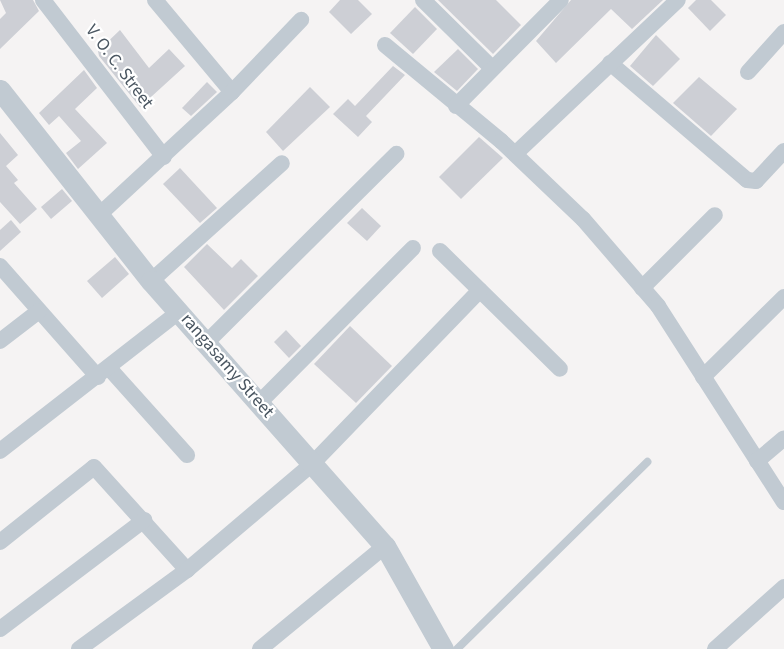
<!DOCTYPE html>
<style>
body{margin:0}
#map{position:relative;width:784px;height:649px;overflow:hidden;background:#f5f3f3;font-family:"Source Sans 3",sans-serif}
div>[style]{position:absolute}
.building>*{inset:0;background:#cdcfd5}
.service>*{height:8px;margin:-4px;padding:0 4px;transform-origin:4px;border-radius:4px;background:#c1cad2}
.minor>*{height:16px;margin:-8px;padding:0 8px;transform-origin:8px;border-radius:8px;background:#c1cad2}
.tertiary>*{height:21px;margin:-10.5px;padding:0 10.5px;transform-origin:10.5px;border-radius:10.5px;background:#c1cad2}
span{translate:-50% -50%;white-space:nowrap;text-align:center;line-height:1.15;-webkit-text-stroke:4.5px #fff;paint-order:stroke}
.street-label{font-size:18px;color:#4a5661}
</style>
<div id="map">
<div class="building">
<div style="clip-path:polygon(0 0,33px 0,39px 11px,0 49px,0 19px,6px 13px)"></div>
<div style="clip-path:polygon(340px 0,358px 0,372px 14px,351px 34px,329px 12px)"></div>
<div style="clip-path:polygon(438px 0,496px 0,521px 25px,493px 54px)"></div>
<div style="clip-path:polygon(571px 0,663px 0,632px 29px,611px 9px,556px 63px,536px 41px)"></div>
<div style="clip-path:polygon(696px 0,711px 0,726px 15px,710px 31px,688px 8px)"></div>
<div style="clip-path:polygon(415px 7px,437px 29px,413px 54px,390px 33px)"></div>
<div style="clip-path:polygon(120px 30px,149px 68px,169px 49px,185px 66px,140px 107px,99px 56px,98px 51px)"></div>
<div style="clip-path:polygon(656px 35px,680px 59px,653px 86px,630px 66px)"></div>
<div style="clip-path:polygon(458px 49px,478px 69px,457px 91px,434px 72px)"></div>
<div style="clip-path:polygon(393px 66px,405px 75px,366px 116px,372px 122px,358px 137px,333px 114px,348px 99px,355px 106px)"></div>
<div style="clip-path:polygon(84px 70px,97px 88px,75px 109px,107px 143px,78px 169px,66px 153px,81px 141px,59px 116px,49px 125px,39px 113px)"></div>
<div style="clip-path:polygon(699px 77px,737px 109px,711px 136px,673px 103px)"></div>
<div style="clip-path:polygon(207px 82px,217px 92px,191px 116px,182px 108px)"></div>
<div style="clip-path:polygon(310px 87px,330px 107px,283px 151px,266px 132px)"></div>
<div style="clip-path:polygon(0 133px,18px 155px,6px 166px,18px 180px,14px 183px,37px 209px,20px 224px,0 202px)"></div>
<div style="clip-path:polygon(479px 137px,503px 158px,461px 199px,439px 177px)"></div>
<div style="clip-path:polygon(180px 168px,217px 208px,200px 223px,163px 184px)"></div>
<div style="clip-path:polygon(62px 189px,72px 201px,51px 219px,41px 207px)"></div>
<div style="clip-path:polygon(362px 208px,381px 226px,367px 241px,347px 223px)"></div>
<div style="clip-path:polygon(11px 220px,21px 232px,0 251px,0 230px)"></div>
<div style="clip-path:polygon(207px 244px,232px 268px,241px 259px,258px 276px,224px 310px,184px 267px)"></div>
<div style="clip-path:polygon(115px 257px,129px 274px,102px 298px,87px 281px)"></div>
<div style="clip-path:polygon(350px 326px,392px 366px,356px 403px,314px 364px)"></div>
<div style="clip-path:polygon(286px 330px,301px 346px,289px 358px,274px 342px)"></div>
</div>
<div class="service">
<div style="left:457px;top:649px;width:267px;rotate:-44.5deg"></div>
</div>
<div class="minor">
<div style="left:43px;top:0;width:198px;rotate:52.4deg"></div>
<div style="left:155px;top:0;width:120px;rotate:50.1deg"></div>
<div style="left:423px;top:0;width:95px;rotate:44.6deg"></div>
<div style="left:385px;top:45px;width:151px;rotate:39.6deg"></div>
<div style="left:501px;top:141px;width:113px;rotate:43.6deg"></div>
<div style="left:583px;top:219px;width:115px;rotate:49.2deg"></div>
<div style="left:658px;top:306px;width:233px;rotate:57.3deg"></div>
<div style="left:610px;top:63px;width:180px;rotate:40.5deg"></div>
<div style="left:747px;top:180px;width:9px;rotate:6deg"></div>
<div style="left:756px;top:181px;width:41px;rotate:-47deg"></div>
<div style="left:748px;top:72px;width:54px;rotate:-48deg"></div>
<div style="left:456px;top:106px;width:149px;rotate:-45.3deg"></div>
<div style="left:515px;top:154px;width:224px;rotate:-43.4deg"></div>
<div style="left:99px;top:215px;width:181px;rotate:-42.8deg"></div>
<div style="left:232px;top:92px;width:100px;rotate:-46.2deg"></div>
<div style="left:440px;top:251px;width:168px;rotate:44.5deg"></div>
<div style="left:0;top:266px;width:148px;rotate:48.6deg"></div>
<div style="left:151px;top:281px;width:176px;rotate:-42deg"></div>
<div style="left:642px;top:288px;width:103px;rotate:-45deg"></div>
<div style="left:0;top:341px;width:49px;rotate:-37.6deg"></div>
<div style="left:207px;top:342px;width:267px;rotate:-44.8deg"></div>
<div style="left:109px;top:368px;width:117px;rotate:48.1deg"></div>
<div style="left:703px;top:377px;width:114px;rotate:-44.6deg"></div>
<div style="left:260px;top:402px;width:217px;rotate:-45.2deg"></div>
<div style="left:0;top:451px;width:228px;rotate:-37.9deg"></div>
<div style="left:757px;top:461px;width:35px;rotate:-40deg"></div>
<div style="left:0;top:542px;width:120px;rotate:-38.6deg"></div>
<div style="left:94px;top:467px;width:139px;rotate:47.9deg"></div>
<div style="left:0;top:629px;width:181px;rotate:-37.1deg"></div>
<div style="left:79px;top:649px;width:134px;rotate:-36.2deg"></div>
<div style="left:187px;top:570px;width:165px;rotate:-40.3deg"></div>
<div style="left:313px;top:463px;width:240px;rotate:-46deg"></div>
<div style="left:260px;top:649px;width:162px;rotate:-39.5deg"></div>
<div style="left:715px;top:649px;width:93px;rotate:-41.9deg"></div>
</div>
<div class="tertiary">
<div style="left:0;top:90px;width:243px;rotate:51.7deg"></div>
<div style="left:151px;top:281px;width:354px;rotate:48.6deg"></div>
<div style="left:385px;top:546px;width:118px;rotate:60.6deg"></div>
</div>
<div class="street-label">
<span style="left:119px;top:67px;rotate:53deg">V. O. C. Street</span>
<span style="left:227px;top:366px;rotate:49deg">rangasamy Street</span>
</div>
</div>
